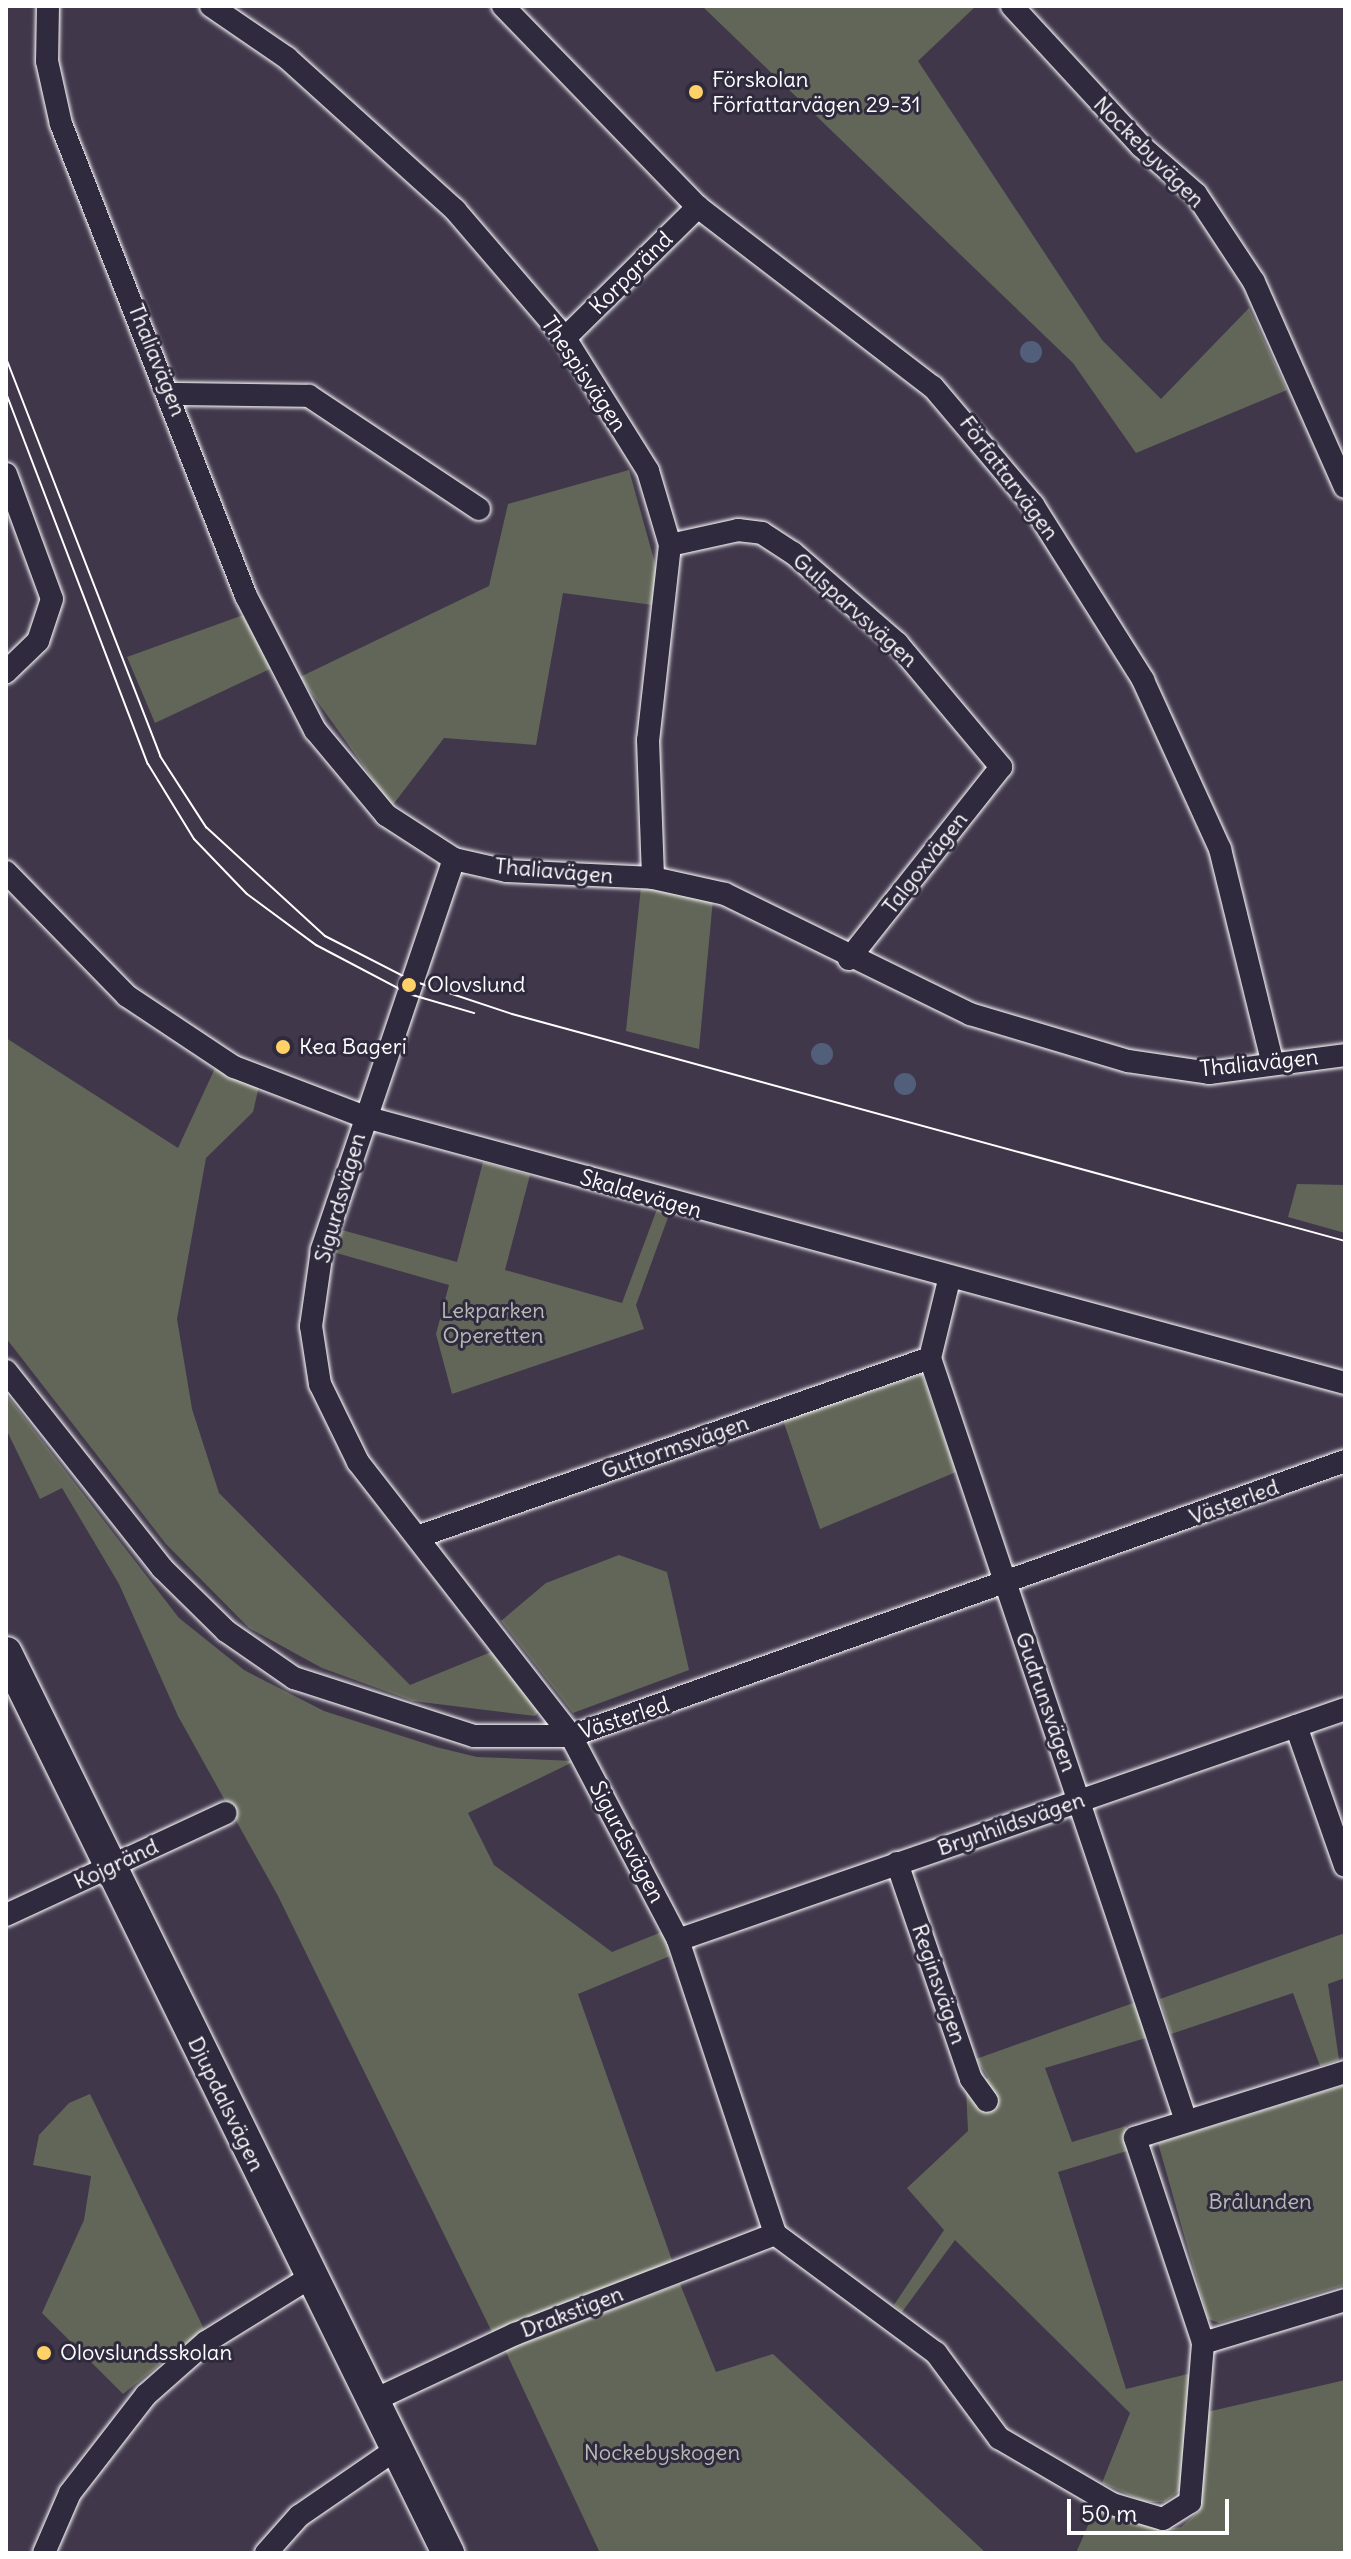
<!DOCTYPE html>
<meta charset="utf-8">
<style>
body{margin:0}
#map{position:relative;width:1351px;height:2559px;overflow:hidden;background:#40374b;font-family:Delius,sans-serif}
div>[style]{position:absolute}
.green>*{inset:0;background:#626658}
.water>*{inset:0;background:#525f7b}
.round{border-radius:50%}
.roads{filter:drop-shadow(0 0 2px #fff) drop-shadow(0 0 2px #fff)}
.street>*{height:22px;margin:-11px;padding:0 11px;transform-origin:11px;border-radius:11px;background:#2f2a3d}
.secondary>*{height:32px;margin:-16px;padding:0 16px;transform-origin:16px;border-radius:16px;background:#2f2a3d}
.tram>*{height:2px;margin:-1px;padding:0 1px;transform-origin:1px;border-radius:1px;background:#fff}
.dots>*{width:22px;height:22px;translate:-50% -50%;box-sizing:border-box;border:4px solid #2f2a3d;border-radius:50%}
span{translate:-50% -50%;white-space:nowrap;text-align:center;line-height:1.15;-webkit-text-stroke:6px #2f2a3d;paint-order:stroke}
.poi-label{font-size:22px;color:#fff}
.left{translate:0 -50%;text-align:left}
.street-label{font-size:22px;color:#fff}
.park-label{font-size:22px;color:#b8bab4}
.frame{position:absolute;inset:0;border:8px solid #fff;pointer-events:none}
.scale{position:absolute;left:1067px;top:2499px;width:162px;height:36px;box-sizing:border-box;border:4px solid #fff;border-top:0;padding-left:10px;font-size:24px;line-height:28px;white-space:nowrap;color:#fff;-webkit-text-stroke:6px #2f2a3d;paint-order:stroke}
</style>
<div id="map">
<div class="green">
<div style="clip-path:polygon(702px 6px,976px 6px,918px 61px,1102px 340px,1161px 399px,1249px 308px,1287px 390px,1136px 453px,1073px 363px)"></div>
<div style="clip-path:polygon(629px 470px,658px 574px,653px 605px,563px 593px,536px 745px,444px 738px,392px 806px,300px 677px,489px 586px,508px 504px)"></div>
<div style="clip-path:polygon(246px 614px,272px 668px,155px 723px,127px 657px)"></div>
<div style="clip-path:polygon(641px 887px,713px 899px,699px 1049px,626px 1031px)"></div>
<div style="clip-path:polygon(6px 1038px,178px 1148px,217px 1064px,259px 1086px,253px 1112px,206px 1158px,177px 1319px,192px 1409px,219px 1493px,410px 1685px,496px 1650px,542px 1708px,535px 1716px,413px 1701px,322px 1668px,249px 1628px,166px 1544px,6px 1338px)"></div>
<div style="clip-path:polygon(483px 1162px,530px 1175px,505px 1270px,622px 1303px,657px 1209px,670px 1212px,636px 1305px,644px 1329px,452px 1394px,436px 1334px,449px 1285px,333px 1252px,342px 1230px,457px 1262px)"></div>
<div style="clip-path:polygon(1297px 1184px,1345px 1185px,1345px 1233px,1288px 1217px)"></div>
<div style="clip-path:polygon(922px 1374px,956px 1472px,820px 1529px,783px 1420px)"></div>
<div style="clip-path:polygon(6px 1394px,179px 1618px,244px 1670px,324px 1711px,436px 1747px,477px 1757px,575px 1761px,468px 1813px,494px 1865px,612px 1952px,664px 1931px,670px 1956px,578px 1994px,673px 2263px,492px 2332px,278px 1896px,178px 1716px,119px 1584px,62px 1488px,40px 1499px,6px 1429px)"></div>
<div style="clip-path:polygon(619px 1555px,667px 1572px,689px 1670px,573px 1713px,501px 1621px,546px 1583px)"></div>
<div style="clip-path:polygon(1345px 1933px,1345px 1978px,1328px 1984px,1339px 2060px,1320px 2066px,1293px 1993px,1171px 2034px,1160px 1999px)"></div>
<div style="clip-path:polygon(1136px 2002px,1146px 2038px,1045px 2068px,1072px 2142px,1126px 2126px,1130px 2150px,1058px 2172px,1126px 2389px,1192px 2373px,1180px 2490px,1165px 2502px,1145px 2502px,1102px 2483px,1130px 2413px,955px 2240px,902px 2312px,894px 2305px,944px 2230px,907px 2188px,968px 2131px,966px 2089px,988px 2078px,976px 2059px)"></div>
<div style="clip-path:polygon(1345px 2085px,1345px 2285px,1219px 2323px,1208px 2319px,1158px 2143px)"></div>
<div style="clip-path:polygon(90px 2094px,204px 2329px,123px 2394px,42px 2313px,84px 2220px,91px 2176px,33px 2165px,39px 2135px,69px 2103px)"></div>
<div style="clip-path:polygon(680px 2284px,716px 2372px,773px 2354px,986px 2553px,600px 2553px,505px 2350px)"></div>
<div style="clip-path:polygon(1345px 2380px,1345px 2553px,1076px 2553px,1096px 2507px,1160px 2530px,1181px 2527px,1199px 2511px,1207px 2412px)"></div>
</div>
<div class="water">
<div class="round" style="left:1020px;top:341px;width:22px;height:22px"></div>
<div class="round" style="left:811px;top:1043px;width:22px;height:22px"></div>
<div class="round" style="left:894px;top:1073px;width:22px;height:22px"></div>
</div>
<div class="roads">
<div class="street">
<div style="left:48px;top:6px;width:55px;rotate:91deg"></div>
<div style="left:47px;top:61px;width:65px;rotate:77.5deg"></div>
<div style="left:61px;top:124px;width:507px;rotate:68.6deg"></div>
<div style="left:246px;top:596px;width:151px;rotate:62.8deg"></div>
<div style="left:315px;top:730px;width:111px;rotate:50.1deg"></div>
<div style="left:386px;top:815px;width:81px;rotate:32.9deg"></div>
<div style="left:454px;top:859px;width:54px;rotate:12.8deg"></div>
<div style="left:507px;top:871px;width:146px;rotate:2.7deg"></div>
<div style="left:653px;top:878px;width:74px;rotate:12.5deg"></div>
<div style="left:725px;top:894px;width:273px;rotate:26.1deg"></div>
<div style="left:970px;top:1014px;width:165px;rotate:16.6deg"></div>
<div style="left:1128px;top:1061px;width:82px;rotate:8.4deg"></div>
<div style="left:1209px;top:1073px;width:137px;rotate:-7.5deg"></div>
<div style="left:211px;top:6px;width:92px;rotate:34.4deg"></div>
<div style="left:287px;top:58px;width:227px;rotate:42.1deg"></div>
<div style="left:455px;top:210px;width:169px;rotate:49.3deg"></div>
<div style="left:565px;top:338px;width:157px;rotate:58deg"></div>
<div style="left:648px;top:471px;width:77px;rotate:73.4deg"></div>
<div style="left:670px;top:545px;width:196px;rotate:96.4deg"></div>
<div style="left:648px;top:740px;width:138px;rotate:87.9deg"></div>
<div style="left:503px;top:6px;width:280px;rotate:45.9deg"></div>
<div style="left:698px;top:207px;width:296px;rotate:37.5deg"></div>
<div style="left:933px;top:387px;width:155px;rotate:49.7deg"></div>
<div style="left:1033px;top:505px;width:207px;rotate:57.8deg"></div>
<div style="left:1143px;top:680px;width:186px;rotate:65.5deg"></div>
<div style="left:1220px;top:849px;width:218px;rotate:76.2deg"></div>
<div style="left:1012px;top:6px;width:190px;rotate:47.3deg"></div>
<div style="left:1141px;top:146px;width:73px;rotate:41.1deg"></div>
<div style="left:1196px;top:194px;width:105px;rotate:56.6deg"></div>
<div style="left:1254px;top:282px;width:224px;rotate:66.1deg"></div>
<div style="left:565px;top:338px;width:187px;rotate:-44.6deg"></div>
<div style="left:172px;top:394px;width:137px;rotate:0.8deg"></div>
<div style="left:309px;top:396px;width:204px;rotate:33.6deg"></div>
<div style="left:6px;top:474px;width:133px;rotate:69.8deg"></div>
<div style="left:52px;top:599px;width:44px;rotate:108.4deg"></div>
<div style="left:38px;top:641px;width:45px;rotate:135.9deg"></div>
<div style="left:670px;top:545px;width:70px;rotate:-12.4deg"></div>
<div style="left:738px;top:530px;width:24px;rotate:7deg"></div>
<div style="left:762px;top:533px;width:37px;rotate:33deg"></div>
<div style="left:793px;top:553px;width:138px;rotate:40.9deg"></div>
<div style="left:897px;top:643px;width:162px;rotate:50deg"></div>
<div style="left:1001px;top:767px;width:245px;rotate:128.4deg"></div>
<div style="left:454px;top:859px;width:413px;rotate:108.7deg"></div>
<div style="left:322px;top:1250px;width:77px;rotate:98.2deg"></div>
<div style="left:311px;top:1326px;width:59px;rotate:81.2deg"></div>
<div style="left:320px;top:1384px;width:87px;rotate:64deg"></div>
<div style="left:358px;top:1462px;width:347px;rotate:52.1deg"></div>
<div style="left:571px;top:1736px;width:230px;rotate:62.3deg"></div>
<div style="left:678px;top:1940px;width:310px;rotate:71.7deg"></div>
<div style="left:775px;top:2234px;width:200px;rotate:36.5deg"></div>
<div style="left:936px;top:2353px;width:106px;rotate:53.5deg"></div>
<div style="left:999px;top:2438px;width:131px;rotate:30.3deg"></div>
<div style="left:1112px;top:2504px;width:53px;rotate:16.4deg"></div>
<div style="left:1163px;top:2519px;width:32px;rotate:-32deg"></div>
<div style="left:1190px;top:2502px;width:160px;rotate:-85.3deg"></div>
<div style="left:6px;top:872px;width:173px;rotate:45.7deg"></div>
<div style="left:127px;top:996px;width:128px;rotate:33.6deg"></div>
<div style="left:234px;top:1067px;width:140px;rotate:20.9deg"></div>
<div style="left:365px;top:1117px;width:1015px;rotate:15.19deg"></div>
<div style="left:949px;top:1280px;width:80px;rotate:103.7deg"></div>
<div style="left:930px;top:1358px;width:805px;rotate:71.45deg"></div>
<div style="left:6px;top:1371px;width:251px;rotate:51.6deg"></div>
<div style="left:162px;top:1568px;width:90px;rotate:44.5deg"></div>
<div style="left:226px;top:1631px;width:83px;rotate:34.7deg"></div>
<div style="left:294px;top:1678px;width:189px;rotate:17.9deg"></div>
<div style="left:474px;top:1736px;width:97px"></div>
<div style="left:571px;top:1736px;width:821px;rotate:-19.56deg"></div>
<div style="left:420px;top:1536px;width:540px;rotate:-19.24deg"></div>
<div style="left:1296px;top:1726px;width:148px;rotate:70.7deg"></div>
<div style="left:897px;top:1863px;width:228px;rotate:71.1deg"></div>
<div style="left:971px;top:2079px;width:27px;rotate:54deg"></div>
<div style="left:6px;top:1915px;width:242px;rotate:-24.9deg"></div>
<div style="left:678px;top:1940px;width:706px;rotate:-19.1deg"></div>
<div style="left:1345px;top:2072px;width:220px;rotate:162.6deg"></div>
<div style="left:1135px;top:2138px;width:216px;rotate:71.6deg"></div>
<div style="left:1203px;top:2343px;width:148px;rotate:-16.8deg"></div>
<div style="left:372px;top:2401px;width:158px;rotate:-25.1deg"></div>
<div style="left:515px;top:2334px;width:279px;rotate:-21deg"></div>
<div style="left:44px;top:2553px;width:65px;rotate:-66.6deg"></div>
<div style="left:70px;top:2493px;width:124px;rotate:-52.2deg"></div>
<div style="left:146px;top:2395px;width:80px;rotate:-41.5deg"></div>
<div style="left:206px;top:2342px;width:123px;rotate:-31.8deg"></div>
<div style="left:266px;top:2553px;width:50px;rotate:-48.3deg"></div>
<div style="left:299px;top:2516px;width:116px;rotate:-34.5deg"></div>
</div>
<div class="secondary">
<div style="left:6px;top:1653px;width:1003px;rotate:63.84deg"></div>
</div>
</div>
<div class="tram">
<div style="left:6px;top:358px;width:427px;rotate:68.8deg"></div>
<div style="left:160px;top:756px;width:85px;rotate:57.1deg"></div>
<div style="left:206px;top:827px;width:161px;rotate:42.5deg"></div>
<div style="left:325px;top:936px;width:99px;rotate:27.1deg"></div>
<div style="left:413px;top:981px;width:104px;rotate:18.4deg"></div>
<div style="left:512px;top:1014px;width:863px;rotate:15.24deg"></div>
<div style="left:6px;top:393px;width:397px;rotate:69.1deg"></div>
<div style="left:148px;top:764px;width:88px;rotate:58.5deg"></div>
<div style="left:194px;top:839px;width:76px;rotate:46.1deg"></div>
<div style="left:247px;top:894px;width:86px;rotate:36.5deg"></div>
<div style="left:316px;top:945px;width:105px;rotate:27.8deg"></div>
<div style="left:409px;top:994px;width:68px;rotate:16.3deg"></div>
</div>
<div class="dots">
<div style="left:696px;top:92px;background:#ffd166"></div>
<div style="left:409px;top:985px;background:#ffd166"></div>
<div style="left:283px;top:1047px;background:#ffd166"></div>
<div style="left:44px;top:2353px;background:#ffd166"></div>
</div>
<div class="poi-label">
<span class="left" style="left:712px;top:92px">Förskolan<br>Författarvägen 29-31</span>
<span class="left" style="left:427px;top:985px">Olovslund</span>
<span class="left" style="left:299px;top:1047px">Kea Bageri</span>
<span class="left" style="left:60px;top:2353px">Olovslundsskolan</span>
</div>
<div class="street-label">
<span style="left:1149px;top:152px;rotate:45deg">Nockebyvägen</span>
<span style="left:631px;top:273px;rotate:-45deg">Korpgränd</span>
<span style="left:157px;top:360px;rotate:68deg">Thaliavägen</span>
<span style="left:584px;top:374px;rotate:56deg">Thespisvägen</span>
<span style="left:1009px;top:478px;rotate:53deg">Författarvägen</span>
<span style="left:855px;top:610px;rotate:42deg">Gulsparvsvägen</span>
<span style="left:925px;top:863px;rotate:-52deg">Talgoxvägen</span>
<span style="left:554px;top:871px;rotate:5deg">Thaliavägen</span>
<span style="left:1259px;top:1063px;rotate:-6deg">Thaliavägen</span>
<span style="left:641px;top:1194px;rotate:16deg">Skaldevägen</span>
<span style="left:340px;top:1198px;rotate:-74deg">Sigurdsvägen</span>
<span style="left:675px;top:1447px;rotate:-19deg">Guttormsvägen</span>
<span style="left:1234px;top:1502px;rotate:-20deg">Västerled</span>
<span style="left:1046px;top:1702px;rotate:71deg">Gudrunsvägen</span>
<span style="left:624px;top:1718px;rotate:-18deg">Västerled</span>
<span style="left:1011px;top:1824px;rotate:-19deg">Brynhildsvägen</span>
<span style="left:627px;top:1842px;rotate:62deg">Sigurdsvägen</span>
<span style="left:116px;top:1864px;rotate:-25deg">Kojgränd</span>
<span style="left:939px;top:1984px;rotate:71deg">Reginsvägen</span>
<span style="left:226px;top:2104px;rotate:64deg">Djupdalsvägen</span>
<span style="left:572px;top:2312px;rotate:-21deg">Drakstigen</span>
</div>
<div class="park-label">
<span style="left:493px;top:1323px">Lekparken<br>Operetten</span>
<span style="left:1260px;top:2202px">Brålunden</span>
<span style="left:662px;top:2453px">Nockebyskogen</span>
</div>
<div class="frame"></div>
<div class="scale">50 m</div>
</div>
